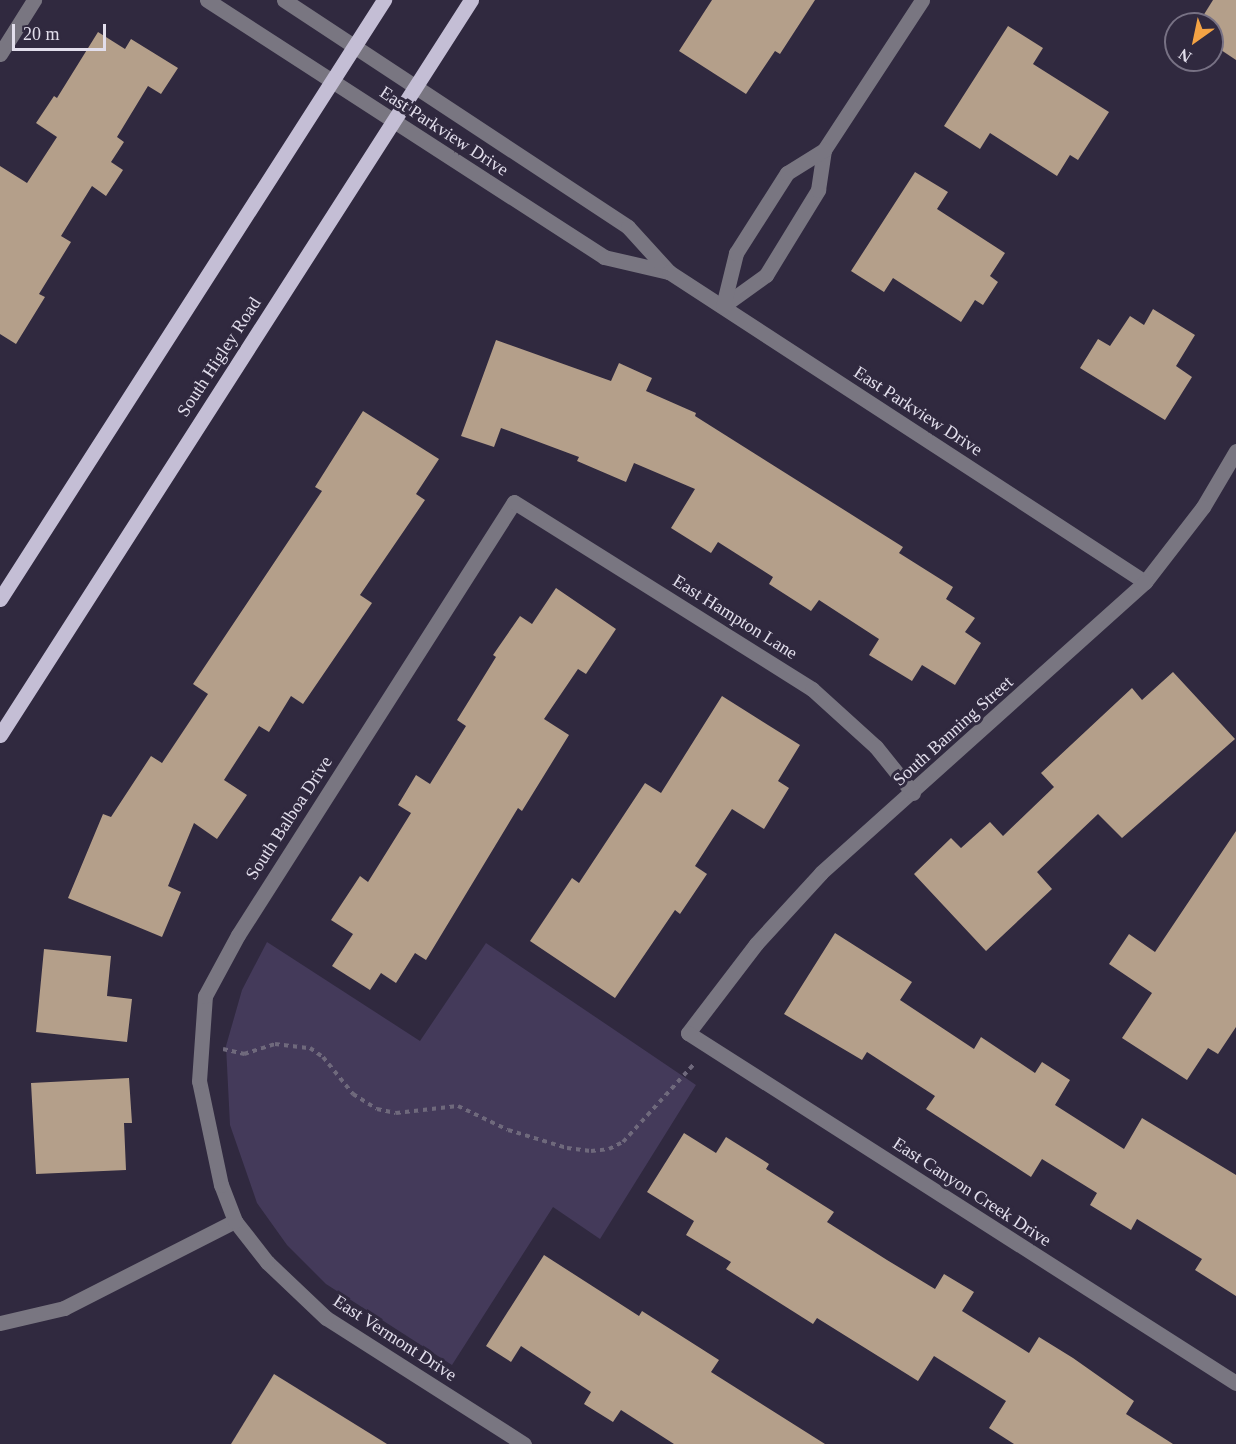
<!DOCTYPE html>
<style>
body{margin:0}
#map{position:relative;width:1236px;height:1444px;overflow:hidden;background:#30293f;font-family:"Times New Roman",serif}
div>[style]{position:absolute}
.green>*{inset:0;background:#443a5a}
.building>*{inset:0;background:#b49f8a}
.path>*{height:4px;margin-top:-2px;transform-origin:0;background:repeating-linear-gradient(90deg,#6f697c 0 4.5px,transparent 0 9px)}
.minor>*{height:15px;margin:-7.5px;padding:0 7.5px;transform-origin:7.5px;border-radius:7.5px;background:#797681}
.major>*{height:15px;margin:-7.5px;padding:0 7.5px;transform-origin:7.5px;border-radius:7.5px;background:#c4bed5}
span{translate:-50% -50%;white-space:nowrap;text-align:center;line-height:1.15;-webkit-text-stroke:6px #30293f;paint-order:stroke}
.street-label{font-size:18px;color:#e2deec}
.north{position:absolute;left:1164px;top:12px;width:60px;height:60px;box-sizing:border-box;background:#30293f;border:2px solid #777184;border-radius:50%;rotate:213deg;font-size:16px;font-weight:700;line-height:24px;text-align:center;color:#e2deec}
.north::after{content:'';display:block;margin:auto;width:21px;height:27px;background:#f4a344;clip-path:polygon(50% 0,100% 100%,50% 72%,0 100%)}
.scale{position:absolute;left:12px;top:24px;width:94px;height:27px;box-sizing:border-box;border:3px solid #e2deec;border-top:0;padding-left:8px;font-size:18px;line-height:21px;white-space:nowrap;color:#e2deec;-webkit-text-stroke:4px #30293f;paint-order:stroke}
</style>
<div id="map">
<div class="green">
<div style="clip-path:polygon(267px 942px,420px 1041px,486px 943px,696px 1085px,600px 1239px,553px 1207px,452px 1365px,326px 1284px,287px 1245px,257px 1203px,230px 1125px,226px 1046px,242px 990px)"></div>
</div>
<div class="building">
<div style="clip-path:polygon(712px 0,815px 0,780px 54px,775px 51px,746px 94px,679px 51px)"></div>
<div style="clip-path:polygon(1213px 0,1236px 0,1236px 60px,1212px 44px,1212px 24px,1198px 24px)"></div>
<div style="clip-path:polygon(1008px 26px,1043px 48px,1033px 64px,1109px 112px,1078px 160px,1070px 155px,1057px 176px,990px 133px,980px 149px,944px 126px)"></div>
<div style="clip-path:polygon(98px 32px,125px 49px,131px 39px,178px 68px,161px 94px,148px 86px,117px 137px,124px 142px,111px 162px,123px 170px,106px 196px,92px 186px,61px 236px,71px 242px,39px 294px,45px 297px,16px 344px,0 334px,0 166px,27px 183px,57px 137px,36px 123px,54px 96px,57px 98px)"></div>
<div style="clip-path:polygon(915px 172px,948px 192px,937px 209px,1005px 253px,990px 276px,998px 282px,983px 305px,975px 300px,961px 322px,893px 278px,884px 292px,851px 271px)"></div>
<div style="clip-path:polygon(1153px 309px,1195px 335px,1176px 366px,1192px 377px,1165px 420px,1080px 368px,1098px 339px,1110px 346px,1130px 316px,1144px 325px)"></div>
<div style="clip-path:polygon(496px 340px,611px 381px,619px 363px,652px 378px,646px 391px,696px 413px,695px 416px,903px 547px,899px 553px,953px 587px,946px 599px,975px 618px,965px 632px,981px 643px,955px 685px,922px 665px,912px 681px,869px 655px,879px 639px,819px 600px,811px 611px,769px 584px,773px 577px,718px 542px,711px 553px,671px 528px,695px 489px,634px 463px,626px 482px,577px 461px,579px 457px,501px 428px,494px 447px,461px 436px)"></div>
<div style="clip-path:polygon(363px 411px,439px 459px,416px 494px,425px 500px,360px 595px,372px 603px,303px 704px,291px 696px,269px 732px,259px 726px,224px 780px,247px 795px,217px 839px,194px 823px,168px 886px,181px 892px,162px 937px,68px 898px,103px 814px,111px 817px,151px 756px,162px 763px,208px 694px,193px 684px,322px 491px,315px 487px)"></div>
<div style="clip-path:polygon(556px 588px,616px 629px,586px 674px,578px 669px,544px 719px,569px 735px,522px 811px,518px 808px,426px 960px,415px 953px,396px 983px,381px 973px,370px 990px,332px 966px,353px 934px,331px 920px,360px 876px,368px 882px,411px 813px,398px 805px,416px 775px,430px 784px,466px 726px,457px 720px,496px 657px,493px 655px,520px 616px,532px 624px)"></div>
<div style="clip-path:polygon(1173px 672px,1235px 739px,1122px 838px,1098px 814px,1037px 872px,1052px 889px,986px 951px,914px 874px,951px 838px,961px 848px,990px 822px,1003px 836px,1054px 787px,1041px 773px,1132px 688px,1142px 700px)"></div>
<div style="clip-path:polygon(722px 696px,800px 745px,778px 781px,789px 788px,764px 829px,732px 809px,695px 866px,707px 874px,680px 914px,675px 910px,615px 998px,530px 941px,572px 878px,579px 883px,645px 783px,661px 793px)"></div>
<div style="clip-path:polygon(1236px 831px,1236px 1027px,1218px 1054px,1208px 1048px,1187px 1080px,1122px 1038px,1152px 993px,1109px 964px,1129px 934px,1155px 952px)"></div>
<div style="clip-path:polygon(835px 933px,912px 982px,900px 1000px,974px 1049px,981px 1037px,1035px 1073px,1042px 1062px,1070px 1080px,1055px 1105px,1124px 1149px,1142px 1118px,1236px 1175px,1236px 1296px,1195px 1270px,1202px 1259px,1137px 1219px,1131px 1230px,1090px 1205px,1097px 1193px,1042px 1159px,1031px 1177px,926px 1109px,935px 1096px,867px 1052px,862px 1060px,784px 1014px)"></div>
<div style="clip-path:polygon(44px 949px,111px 956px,107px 996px,132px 999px,127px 1042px,36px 1032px)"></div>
<div style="clip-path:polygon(129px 1078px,132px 1123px,124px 1123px,126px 1170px,36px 1174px,31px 1083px)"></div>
<div style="clip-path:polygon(684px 1133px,716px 1153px,726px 1137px,769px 1164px,766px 1169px,834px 1212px,827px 1222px,887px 1260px,935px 1289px,944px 1274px,974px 1292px,962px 1311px,1029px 1353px,1039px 1337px,1073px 1358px,1134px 1401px,1126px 1414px,1173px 1444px,1014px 1444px,989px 1428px,1006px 1401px,934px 1356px,918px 1381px,817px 1318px,813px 1324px,726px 1269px,731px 1262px,686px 1235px,694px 1221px,647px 1192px)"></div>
<div style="clip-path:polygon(544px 1255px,639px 1316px,642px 1311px,719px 1360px,711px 1372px,825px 1444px,674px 1444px,621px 1410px,613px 1422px,584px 1404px,591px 1392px,521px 1346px,511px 1362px,486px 1346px)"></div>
<div style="clip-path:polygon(274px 1374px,387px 1444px,231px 1444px)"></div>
</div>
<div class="path">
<div style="left:223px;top:1049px;width:22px;rotate:13deg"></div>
<div style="left:244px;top:1054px;width:33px;rotate:-18deg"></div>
<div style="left:275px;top:1044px;width:35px;rotate:7deg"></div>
<div style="left:310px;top:1048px;width:16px;rotate:35deg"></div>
<div style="left:323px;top:1057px;width:48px;rotate:51deg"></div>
<div style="left:353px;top:1094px;width:28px;rotate:32deg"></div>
<div style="left:377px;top:1109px;width:19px;rotate:12deg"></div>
<div style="left:396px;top:1113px;width:62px;rotate:-6.4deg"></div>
<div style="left:458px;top:1106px;width:55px;rotate:25.6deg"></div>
<div style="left:508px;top:1130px;width:62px;rotate:17deg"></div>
<div style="left:567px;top:1148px;width:24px;rotate:7deg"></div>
<div style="left:591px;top:1151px;width:18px;rotate:-6deg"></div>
<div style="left:609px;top:1149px;width:16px;rotate:-27deg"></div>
<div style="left:623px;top:1142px;width:104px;rotate:-47.7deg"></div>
</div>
<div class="minor">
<div style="left:207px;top:0;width:473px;rotate:32.9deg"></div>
<div style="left:604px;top:257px;width:67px;rotate:13deg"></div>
<div style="left:284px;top:0;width:412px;rotate:33.4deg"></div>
<div style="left:628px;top:227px;width:61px;rotate:47.7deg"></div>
<div style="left:669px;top:272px;width:568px;rotate:33.07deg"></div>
<div style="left:0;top:54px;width:64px;rotate:-57.8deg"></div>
<div style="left:723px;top:306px;width:53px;rotate:-35.8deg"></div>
<div style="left:766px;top:275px;width:100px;rotate:-58.5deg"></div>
<div style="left:818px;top:190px;width:40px;rotate:-81.5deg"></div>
<div style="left:824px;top:150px;width:179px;rotate:-56.8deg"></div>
<div style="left:723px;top:306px;width:55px;rotate:-76.2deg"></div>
<div style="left:736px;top:253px;width:95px;rotate:-57.5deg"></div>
<div style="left:787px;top:173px;width:44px;rotate:-31.9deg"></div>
<div style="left:1236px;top:451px;width:65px;rotate:120.5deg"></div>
<div style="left:1203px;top:507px;width:95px;rotate:127.7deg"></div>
<div style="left:1145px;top:582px;width:435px;rotate:138.1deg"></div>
<div style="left:821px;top:873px;width:96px;rotate:132.5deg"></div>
<div style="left:756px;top:944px;width:112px;rotate:127.4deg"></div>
<div style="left:688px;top:1033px;width:650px;rotate:32.57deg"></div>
<div style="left:0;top:1323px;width:66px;rotate:-13.2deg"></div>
<div style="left:64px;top:1308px;width:192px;rotate:-27deg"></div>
<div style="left:524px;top:1444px;width:235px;rotate:-147.5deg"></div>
<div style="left:326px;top:1318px;width:81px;rotate:-136.5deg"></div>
<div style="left:267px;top:1262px;width:52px;rotate:-128deg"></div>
<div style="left:235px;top:1221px;width:39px;rotate:-111deg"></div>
<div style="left:221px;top:1185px;width:106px;rotate:-101.9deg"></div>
<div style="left:199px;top:1081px;width:85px;rotate:-86deg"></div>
<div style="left:205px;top:996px;width:69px;rotate:-61.6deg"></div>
<div style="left:238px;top:935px;width:513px;rotate:-57.49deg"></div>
<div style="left:514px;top:502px;width:352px;rotate:32.1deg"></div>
<div style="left:812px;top:689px;width:86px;rotate:42.2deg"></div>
<div style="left:876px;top:747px;width:59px;rotate:51.2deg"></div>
</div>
<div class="major">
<div style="left:0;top:599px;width:712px;rotate:-57.34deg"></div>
<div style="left:0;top:735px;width:873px;rotate:-57.35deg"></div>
</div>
<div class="street-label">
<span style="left:444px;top:131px;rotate:33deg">East Parkview Drive</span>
<span style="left:219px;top:357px;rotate:-57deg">South Higley Road</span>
<span style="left:918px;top:411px;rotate:33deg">East Parkview Drive</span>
<span style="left:735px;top:617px;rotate:32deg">East Hampton Lane</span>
<span style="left:953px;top:731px;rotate:-42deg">South Banning Street</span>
<span style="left:289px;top:818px;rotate:-57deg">South Balboa Drive</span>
<span style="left:972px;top:1192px;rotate:33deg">East Canyon Creek Drive</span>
<span style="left:395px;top:1338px;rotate:33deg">East Vermont Drive</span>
</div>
<div class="north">N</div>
<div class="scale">20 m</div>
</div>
